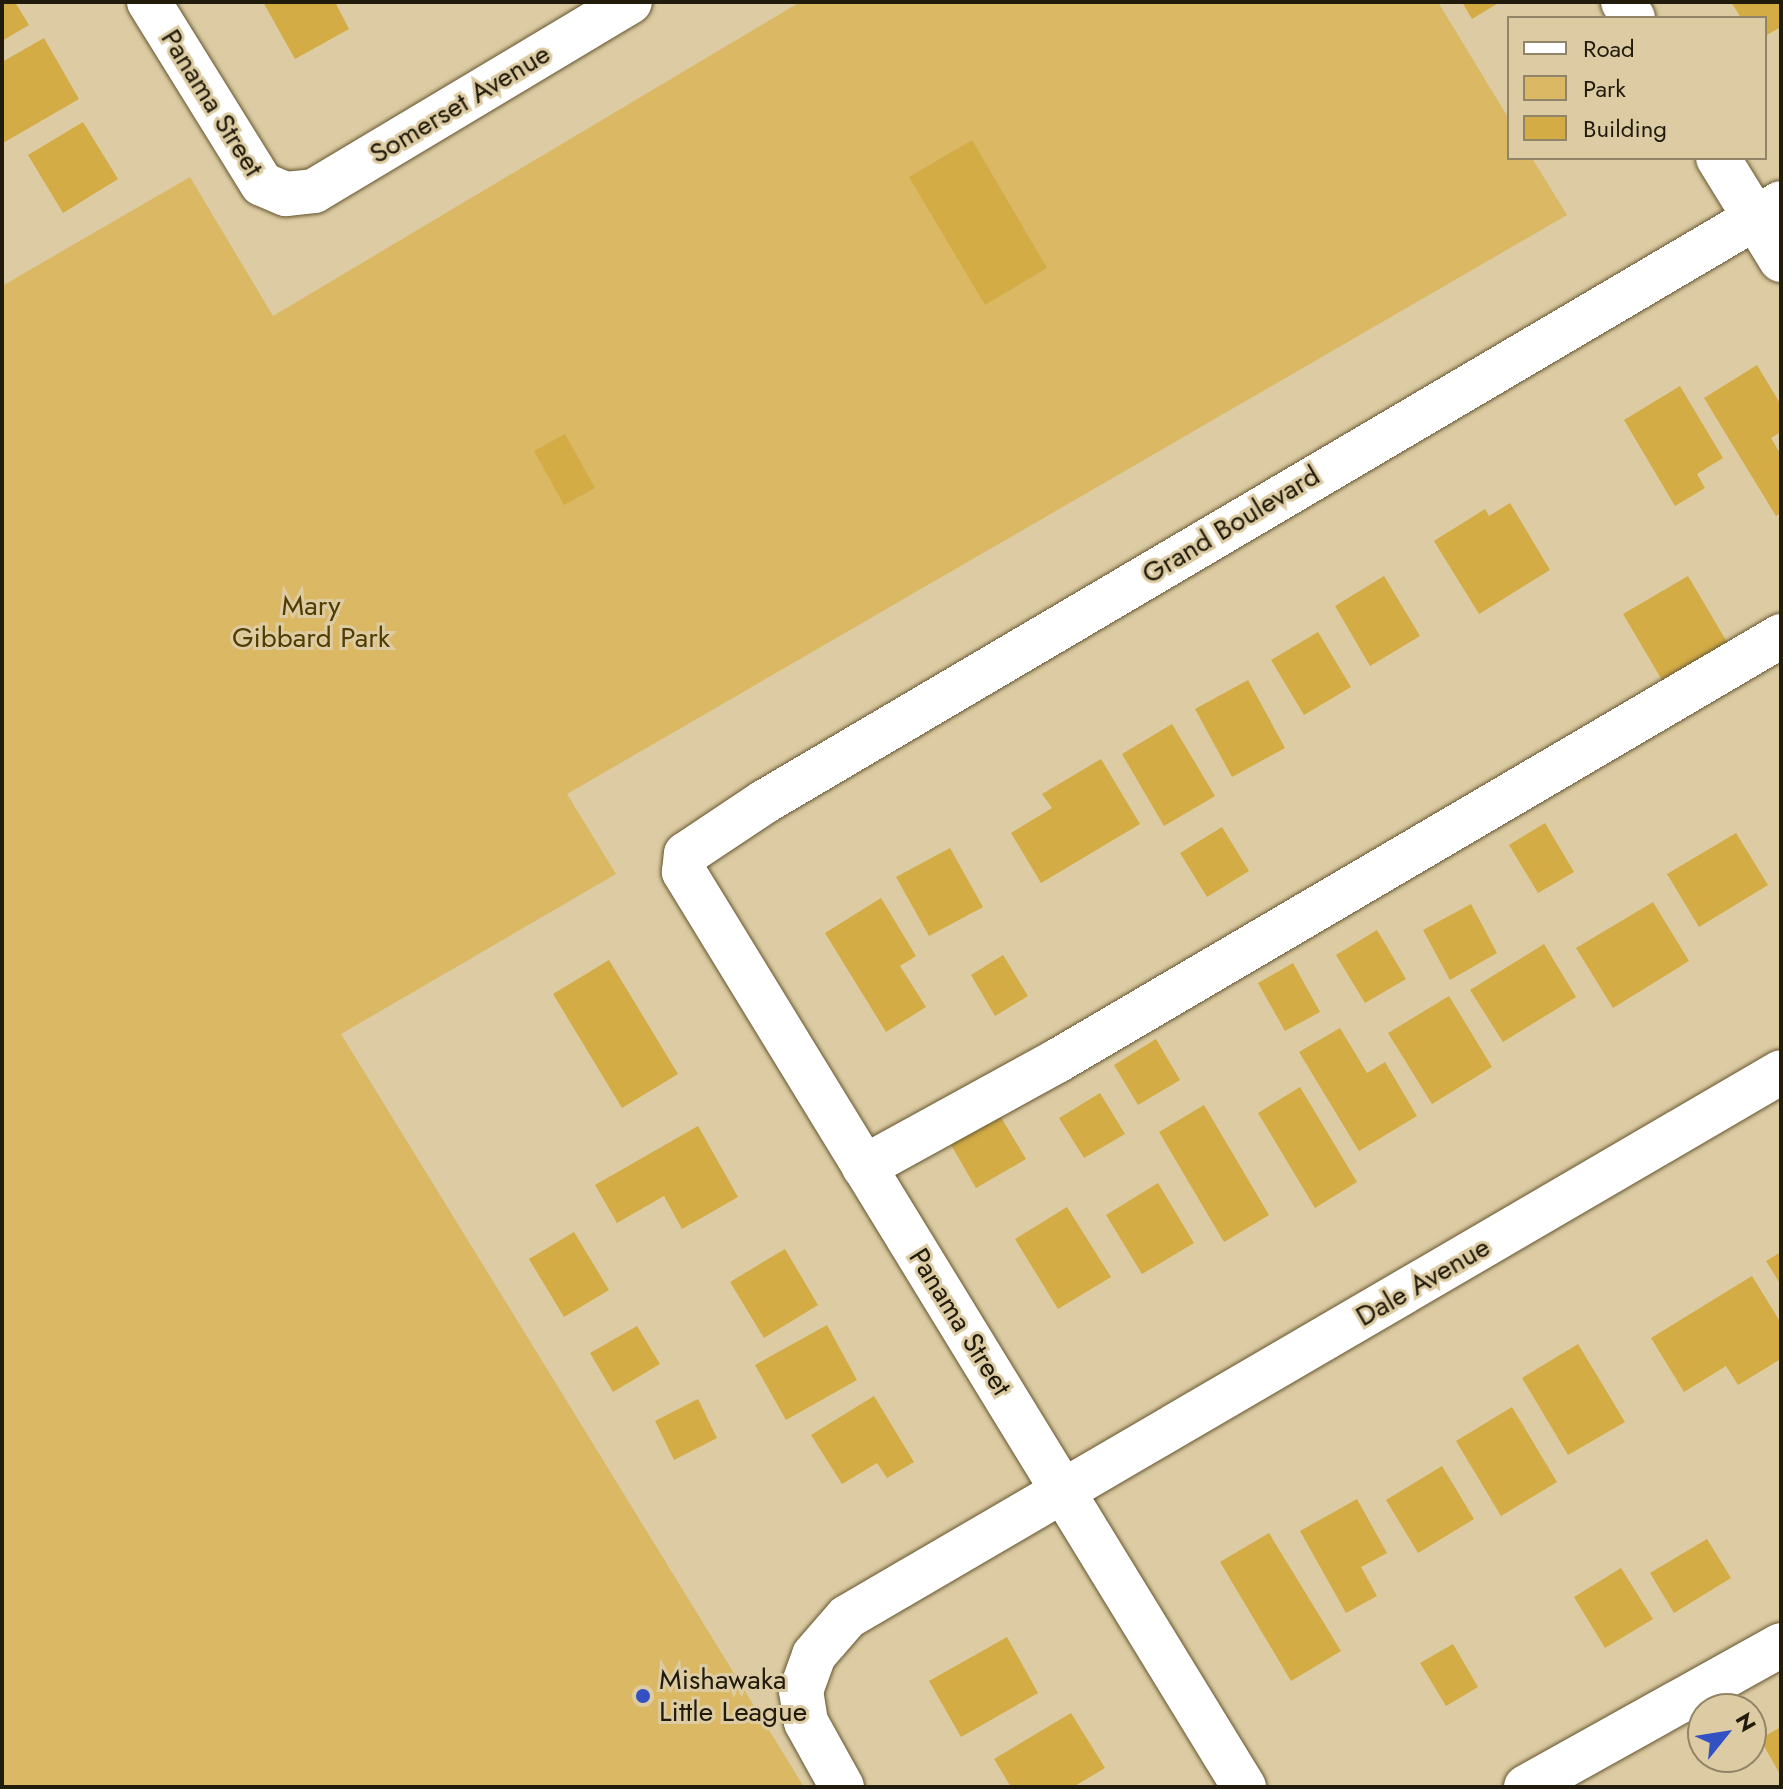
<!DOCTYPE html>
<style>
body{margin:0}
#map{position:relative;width:1783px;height:1789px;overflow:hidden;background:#ddcca3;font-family:Jost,sans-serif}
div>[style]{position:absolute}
.green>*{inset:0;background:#dab864}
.building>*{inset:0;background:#d3ac46}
.roads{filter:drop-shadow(0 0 2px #645530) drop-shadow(0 0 2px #645530)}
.minor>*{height:44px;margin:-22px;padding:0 22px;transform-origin:22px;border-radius:22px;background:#fff}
.dots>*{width:22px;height:22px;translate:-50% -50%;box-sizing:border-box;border:4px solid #ddcca3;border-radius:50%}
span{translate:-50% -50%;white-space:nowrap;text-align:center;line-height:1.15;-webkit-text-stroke:6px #ddcca3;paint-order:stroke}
.street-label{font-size:28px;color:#211b0c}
.park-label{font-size:28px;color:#513d01}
.poi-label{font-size:28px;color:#211b0c}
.left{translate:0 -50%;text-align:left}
.frame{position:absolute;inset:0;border:4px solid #211b0c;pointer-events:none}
.legend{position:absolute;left:1507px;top:16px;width:260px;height:144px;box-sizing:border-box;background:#ddcca3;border:2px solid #928567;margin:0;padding:10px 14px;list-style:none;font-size:24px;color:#211b0c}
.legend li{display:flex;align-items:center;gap:16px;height:40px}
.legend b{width:40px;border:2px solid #928567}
.north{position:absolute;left:1687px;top:1693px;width:80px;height:80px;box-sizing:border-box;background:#ddcca3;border:2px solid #928567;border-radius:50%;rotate:60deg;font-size:22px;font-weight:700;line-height:32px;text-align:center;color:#211b0c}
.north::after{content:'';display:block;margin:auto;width:28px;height:36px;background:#3351c2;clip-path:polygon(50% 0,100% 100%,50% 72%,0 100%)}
</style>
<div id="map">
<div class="green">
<div style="clip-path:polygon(800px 2px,1438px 2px,1509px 119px,1509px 158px,1532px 158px,1567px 215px,567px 794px,616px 874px,341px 1034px,804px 1787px,2px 1787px,2px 286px,190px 177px,273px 316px)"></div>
</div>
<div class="building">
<div style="clip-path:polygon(2px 2px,15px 2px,29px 25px,2px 41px)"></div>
<div style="clip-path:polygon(263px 2px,335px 2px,349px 29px,295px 59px)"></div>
<div style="clip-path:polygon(1462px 2px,1500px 2px,1472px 19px)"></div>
<div style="clip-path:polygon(1731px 2px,1781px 2px,1781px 27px,1765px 36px,1765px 18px,1741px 18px)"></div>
<div style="clip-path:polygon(44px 38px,79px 99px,3px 143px,2px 62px)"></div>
<div style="clip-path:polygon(83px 122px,118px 179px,63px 213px,28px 155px)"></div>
<div style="clip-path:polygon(972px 140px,1047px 268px,985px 305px,909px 177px)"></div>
<div style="clip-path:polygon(1757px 365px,1781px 405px,1781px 432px,1771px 438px,1781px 455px,1781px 513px,1776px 516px,1704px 398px)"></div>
<div style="clip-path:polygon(1680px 386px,1723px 458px,1697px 474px,1705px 488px,1675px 506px,1624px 420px)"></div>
<div style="clip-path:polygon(565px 434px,595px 488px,564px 505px,534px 451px)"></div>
<div style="clip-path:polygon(1510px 503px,1550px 570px,1479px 614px,1434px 541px,1485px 509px,1489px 516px)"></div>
<div style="clip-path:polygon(1384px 576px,1420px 636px,1370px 666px,1335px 606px)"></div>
<div style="clip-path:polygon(1688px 576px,1727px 642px,1662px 680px,1623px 614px)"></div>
<div style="clip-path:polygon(1318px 632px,1351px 687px,1304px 715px,1271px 660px)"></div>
<div style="clip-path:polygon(1248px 680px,1285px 748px,1232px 777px,1195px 709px)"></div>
<div style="clip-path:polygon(1172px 724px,1215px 796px,1164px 826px,1122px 754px)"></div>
<div style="clip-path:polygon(1101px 759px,1140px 824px,1041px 883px,1011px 833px,1052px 808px,1042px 794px)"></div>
<div style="clip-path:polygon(1545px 823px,1574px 872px,1538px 893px,1509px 845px)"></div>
<div style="clip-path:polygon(1222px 827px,1249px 871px,1207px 897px,1180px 853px)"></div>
<div style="clip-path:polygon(1736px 833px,1768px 885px,1699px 927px,1667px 874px)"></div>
<div style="clip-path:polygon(950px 848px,983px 907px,929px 936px,896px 877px)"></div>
<div style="clip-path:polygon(881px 898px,916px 956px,900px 966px,926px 1007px,886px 1032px,825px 933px)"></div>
<div style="clip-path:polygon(1653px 902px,1689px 961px,1613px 1008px,1576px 948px)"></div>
<div style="clip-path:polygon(1471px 904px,1497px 953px,1450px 980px,1423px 930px)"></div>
<div style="clip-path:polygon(1377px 930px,1406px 979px,1365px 1003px,1336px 955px)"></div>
<div style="clip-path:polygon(1544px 944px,1576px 997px,1503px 1042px,1470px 990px)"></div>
<div style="clip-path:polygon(1003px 955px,1028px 996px,995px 1016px,971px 975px)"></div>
<div style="clip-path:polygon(609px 960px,678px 1074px,622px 1108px,553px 994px)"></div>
<div style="clip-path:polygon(1293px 963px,1320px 1012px,1285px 1031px,1258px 983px)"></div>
<div style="clip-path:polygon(1449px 996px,1492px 1067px,1432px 1104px,1388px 1033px)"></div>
<div style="clip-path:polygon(1340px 1028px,1367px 1073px,1385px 1062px,1417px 1116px,1359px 1151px,1299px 1052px)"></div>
<div style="clip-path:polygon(1156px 1039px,1180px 1080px,1138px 1105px,1114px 1065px)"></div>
<div style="clip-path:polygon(1300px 1087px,1357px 1182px,1315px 1208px,1258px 1113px)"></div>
<div style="clip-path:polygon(1100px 1093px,1125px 1134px,1084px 1158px,1059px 1118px)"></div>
<div style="clip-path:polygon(1204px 1105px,1269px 1215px,1224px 1242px,1159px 1132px)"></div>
<div style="clip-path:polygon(996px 1109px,1026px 1159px,976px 1188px,947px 1138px)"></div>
<div style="clip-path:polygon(698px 1126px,738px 1197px,682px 1229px,664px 1196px,617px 1223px,595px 1185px)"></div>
<div style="clip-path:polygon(1158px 1183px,1194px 1243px,1142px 1274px,1106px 1215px)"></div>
<div style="clip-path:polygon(1067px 1207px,1111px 1277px,1058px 1309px,1015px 1239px)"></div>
<div style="clip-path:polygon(574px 1232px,609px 1290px,564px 1317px,529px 1259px)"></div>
<div style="clip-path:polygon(785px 1249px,818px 1305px,764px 1338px,730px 1282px)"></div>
<div style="clip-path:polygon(1781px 1252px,1781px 1285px,1766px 1261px)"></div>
<div style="clip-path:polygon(1752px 1276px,1781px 1323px,1781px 1359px,1738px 1385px,1726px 1366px,1684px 1392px,1651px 1338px)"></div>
<div style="clip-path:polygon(827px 1325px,857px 1380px,786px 1420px,755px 1365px)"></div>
<div style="clip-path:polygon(637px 1326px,660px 1364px,613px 1392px,590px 1353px)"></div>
<div style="clip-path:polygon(1578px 1344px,1625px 1422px,1568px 1455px,1522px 1378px)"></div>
<div style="clip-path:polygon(874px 1396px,914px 1462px,887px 1478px,877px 1463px,842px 1484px,811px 1435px)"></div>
<div style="clip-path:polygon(698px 1399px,717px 1438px,674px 1460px,655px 1421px)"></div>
<div style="clip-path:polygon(1512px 1407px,1557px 1482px,1501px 1516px,1456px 1441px)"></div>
<div style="clip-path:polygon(1442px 1466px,1474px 1519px,1418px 1553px,1386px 1500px)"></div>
<div style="clip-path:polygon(1357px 1499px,1387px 1553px,1361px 1567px,1377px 1596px,1346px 1613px,1300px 1531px)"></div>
<div style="clip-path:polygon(1269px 1533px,1341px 1651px,1291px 1681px,1220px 1562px)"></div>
<div style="clip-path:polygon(1707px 1539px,1731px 1578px,1674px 1613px,1650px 1573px)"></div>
<div style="clip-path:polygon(1621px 1568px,1653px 1619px,1605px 1648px,1574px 1597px)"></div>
<div style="clip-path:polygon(1007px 1637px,1038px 1693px,961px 1737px,929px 1681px)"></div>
<div style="clip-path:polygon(1453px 1644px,1478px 1687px,1446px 1706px,1420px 1663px)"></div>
<div style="clip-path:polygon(1071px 1713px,1105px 1768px,1073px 1787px,1011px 1787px,994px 1759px)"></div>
<div style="clip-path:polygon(1781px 1727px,1781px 1776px,1760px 1739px)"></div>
</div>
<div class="roads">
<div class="minor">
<div style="left:149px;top:2px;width:214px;rotate:58.2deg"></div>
<div style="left:262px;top:184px;width:26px;rotate:23deg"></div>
<div style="left:286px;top:194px;width:28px;rotate:-6deg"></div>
<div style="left:314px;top:191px;width:368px;rotate:-30.9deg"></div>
<div style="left:1623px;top:2px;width:19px;rotate:58deg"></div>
<div style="left:1718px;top:158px;width:120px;rotate:58.3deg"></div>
<div style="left:864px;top:1167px;width:220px;rotate:-28.8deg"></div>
<div style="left:1057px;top:1061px;width:840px;rotate:-30.41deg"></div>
<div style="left:842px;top:1787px;width:74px;rotate:-119deg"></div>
<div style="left:806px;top:1722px;width:31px;rotate:-99deg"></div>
<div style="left:801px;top:1691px;width:38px;rotate:-70deg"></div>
<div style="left:814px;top:1655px;width:50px;rotate:-49deg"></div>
<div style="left:847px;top:1617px;width:1081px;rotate:-30.26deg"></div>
<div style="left:1244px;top:1787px;width:1073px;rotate:-121.47deg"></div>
<div style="left:684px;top:872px;width:18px;rotate:-84deg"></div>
<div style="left:686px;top:854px;width:94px;rotate:-33.7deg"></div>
<div style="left:764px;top:802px;width:1180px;rotate:-30.5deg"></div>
<div style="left:1526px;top:1787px;width:292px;rotate:-29.1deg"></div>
</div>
</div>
<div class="dots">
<div style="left:643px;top:1696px;background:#3351c2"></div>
</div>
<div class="street-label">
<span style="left:212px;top:103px;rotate:58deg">Panama Street</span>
<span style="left:460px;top:104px;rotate:-31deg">Somerset Avenue</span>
<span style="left:1231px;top:525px;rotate:-31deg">Grand Boulevard</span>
<span style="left:1423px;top:1282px;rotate:-30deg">Dale Avenue</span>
<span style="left:960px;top:1322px;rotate:58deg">Panama Street</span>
</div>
<div class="park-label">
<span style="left:311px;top:622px">Mary<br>Gibbard Park</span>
</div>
<div class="poi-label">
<span class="left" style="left:659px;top:1696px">Mishawaka<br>Little League</span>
</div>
<div class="frame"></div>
<ul class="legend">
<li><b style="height:10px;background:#fff"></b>Road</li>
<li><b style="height:22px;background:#dab864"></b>Park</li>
<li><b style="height:22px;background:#d3ac46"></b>Building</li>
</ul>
<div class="north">N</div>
</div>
